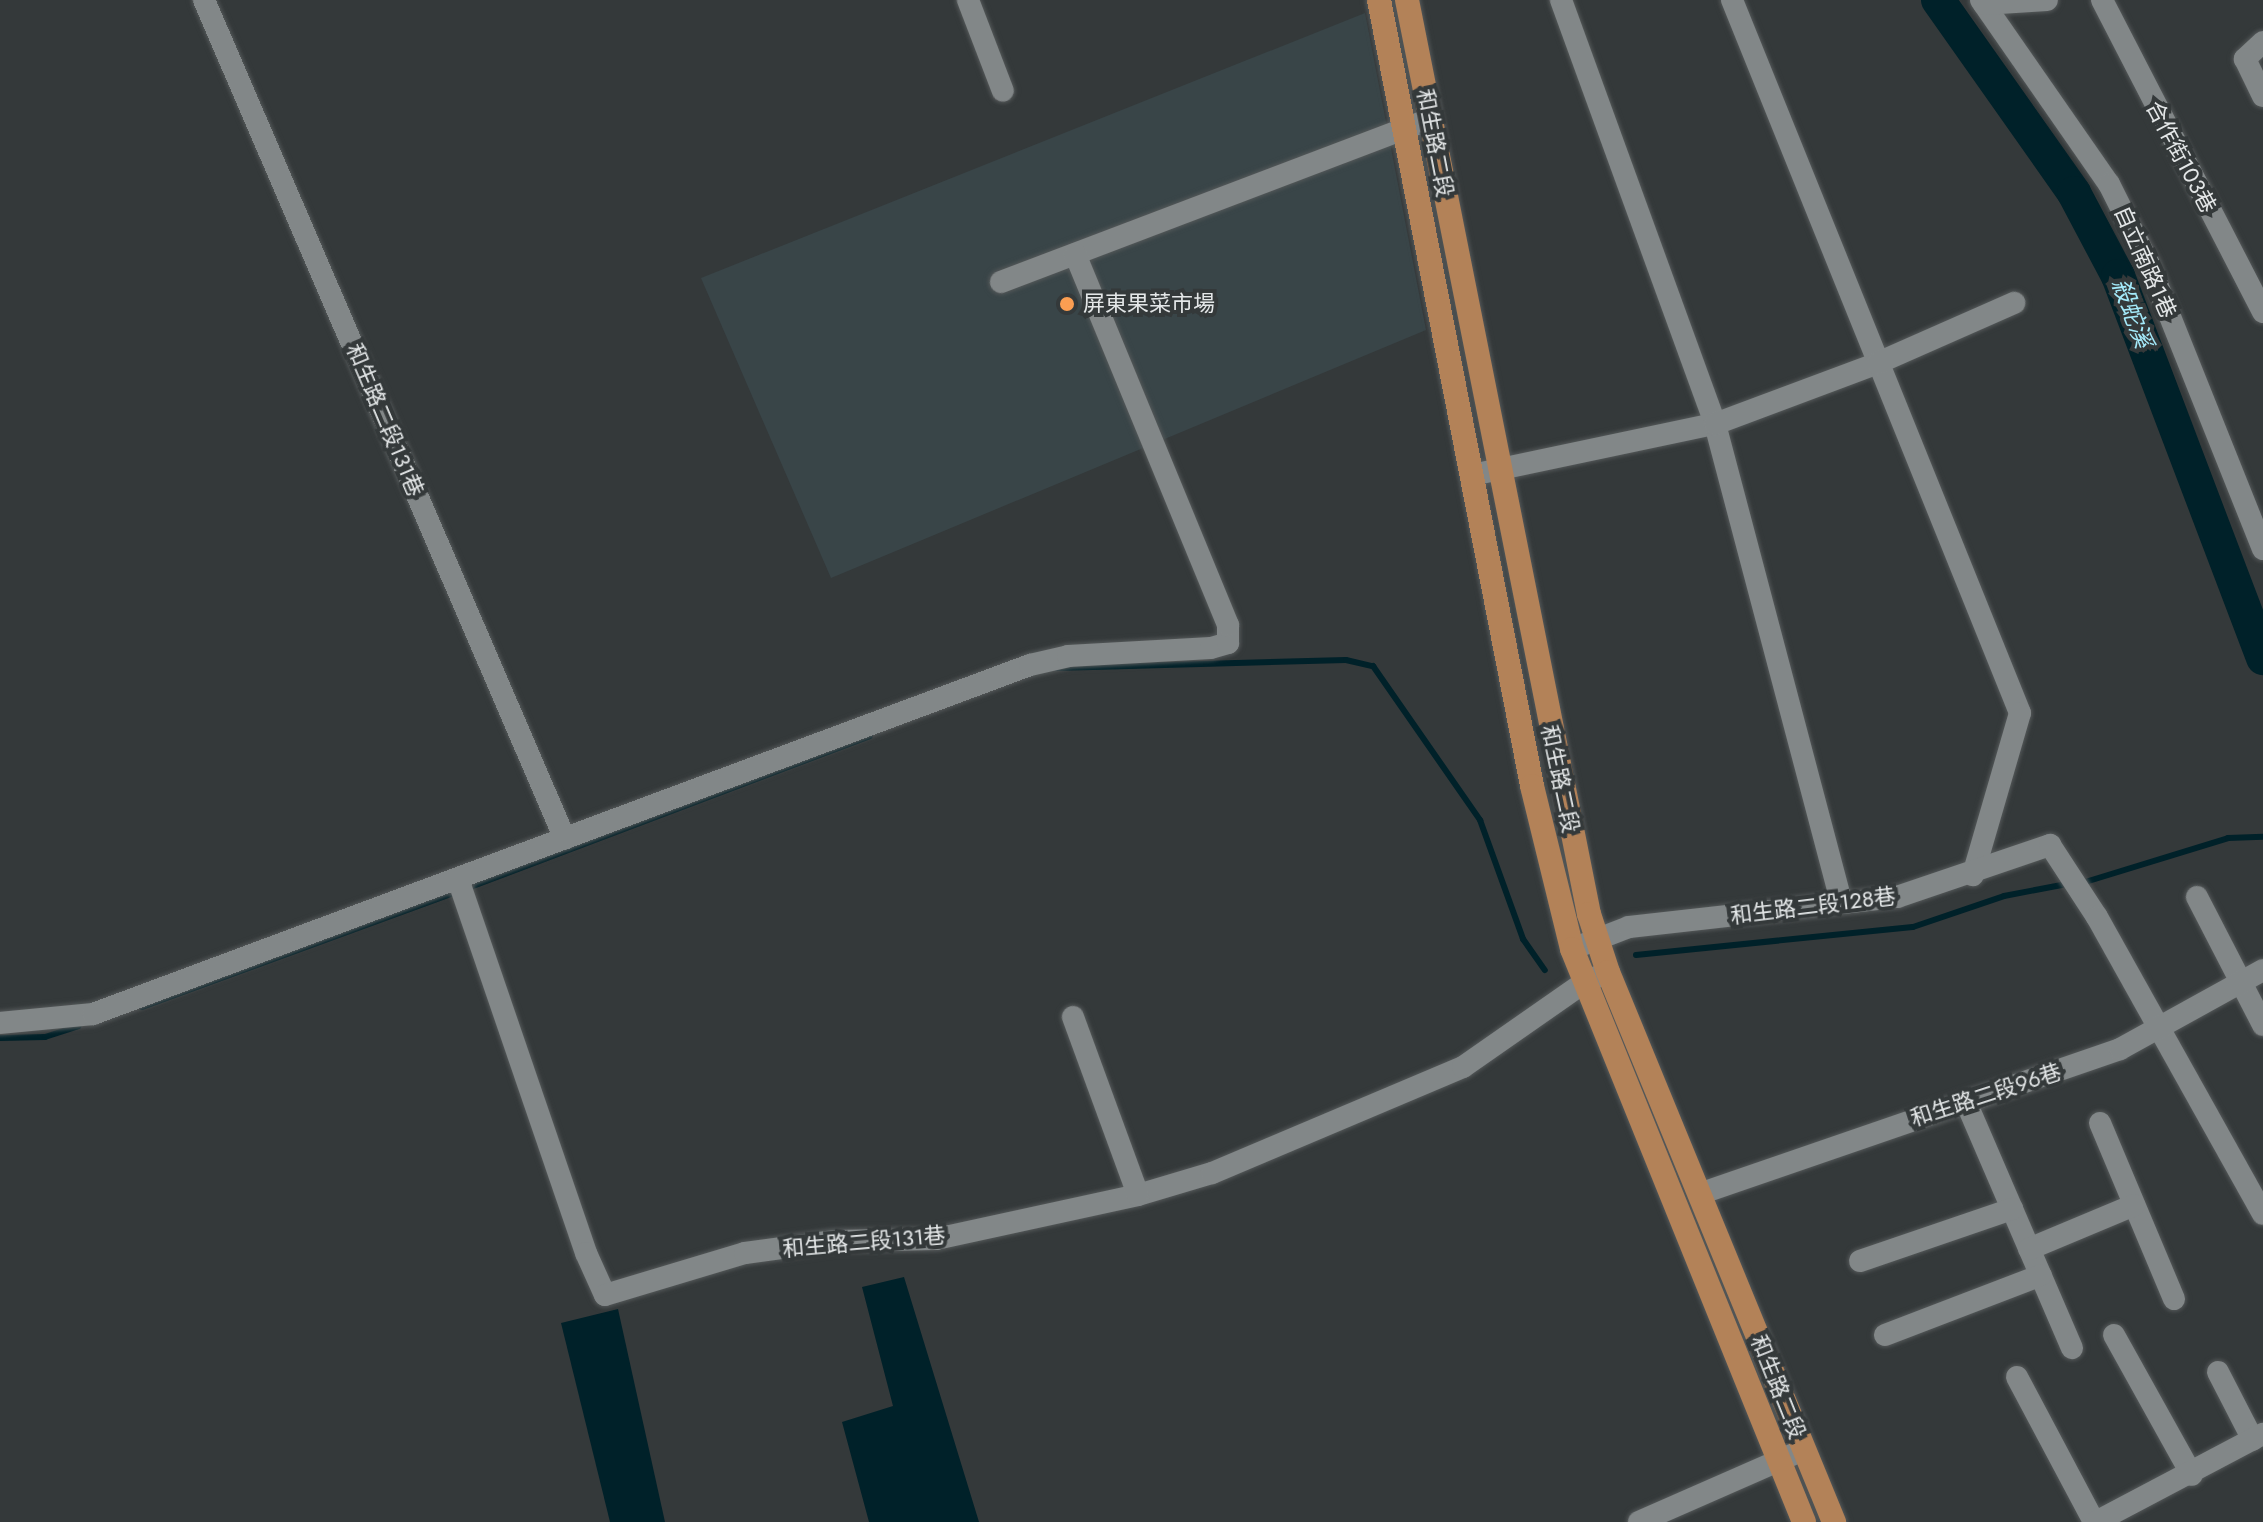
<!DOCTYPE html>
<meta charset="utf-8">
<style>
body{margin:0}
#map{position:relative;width:2263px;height:1522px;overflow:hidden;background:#34393a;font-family:Jost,"Noto Sans TC",sans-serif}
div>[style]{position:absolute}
.built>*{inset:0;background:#394548}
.water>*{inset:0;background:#002129}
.stream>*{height:6px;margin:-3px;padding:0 3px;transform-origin:3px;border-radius:3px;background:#002129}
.river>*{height:34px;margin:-17px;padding:0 17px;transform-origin:17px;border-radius:17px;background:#002129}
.roads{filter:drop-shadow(0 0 2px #545859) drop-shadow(0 0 2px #545859)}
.minor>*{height:22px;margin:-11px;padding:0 11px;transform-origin:11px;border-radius:11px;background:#828788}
.major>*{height:24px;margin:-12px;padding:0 12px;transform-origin:12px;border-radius:12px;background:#b38258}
.dots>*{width:22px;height:22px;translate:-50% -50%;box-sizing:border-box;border:4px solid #34393a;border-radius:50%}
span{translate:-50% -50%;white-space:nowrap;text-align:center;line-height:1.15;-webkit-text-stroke:8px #34393a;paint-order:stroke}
.street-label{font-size:22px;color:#e4e7e8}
.poi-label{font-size:22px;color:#e4e7e8}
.left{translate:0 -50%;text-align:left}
.water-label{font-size:24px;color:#a4eafa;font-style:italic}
</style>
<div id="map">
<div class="built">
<div style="clip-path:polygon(1365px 13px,1426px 330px,831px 578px,701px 278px)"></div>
</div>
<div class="water">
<div style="clip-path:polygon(904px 1277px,979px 1522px,869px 1522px,842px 1422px,893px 1406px,862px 1287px)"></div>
<div style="clip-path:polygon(618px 1309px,665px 1522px,610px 1522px,561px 1323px)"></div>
</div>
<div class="stream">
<div style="left:1057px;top:668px;width:289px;rotate:-1.6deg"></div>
<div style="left:1346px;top:660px;width:28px;rotate:13deg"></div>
<div style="left:1373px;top:666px;width:188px;rotate:55.2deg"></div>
<div style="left:1480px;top:820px;width:127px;rotate:70.1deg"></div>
<div style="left:1523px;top:939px;width:38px;rotate:55deg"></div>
<div style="left:2082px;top:883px;width:153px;rotate:-17.1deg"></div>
<div style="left:2228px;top:838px;width:35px;rotate:-2deg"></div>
<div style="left:473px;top:886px;width:424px;rotate:-20.7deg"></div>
<div style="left:1636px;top:955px;width:278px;rotate:-5.8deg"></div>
<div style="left:1913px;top:927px;width:96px;rotate:-18.8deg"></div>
<div style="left:2004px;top:896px;width:64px;rotate:-10.8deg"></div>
<div style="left:142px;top:1007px;width:332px;rotate:-20.1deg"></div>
<div style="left:0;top:1038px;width:45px;rotate:-1.3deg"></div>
<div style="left:45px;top:1037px;width:35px;rotate:-18deg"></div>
</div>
<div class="river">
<div style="left:1938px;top:0;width:236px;rotate:54.8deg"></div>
<div style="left:2074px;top:193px;width:94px;rotate:62.1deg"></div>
<div style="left:2118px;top:276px;width:409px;rotate:69.2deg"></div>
</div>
<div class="roads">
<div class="minor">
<div style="left:204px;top:0;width:913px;rotate:66.72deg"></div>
<div style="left:968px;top:0;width:97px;rotate:69deg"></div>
<div style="left:1561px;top:0;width:451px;rotate:70deg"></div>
<div style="left:1715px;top:424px;width:493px;rotate:75.2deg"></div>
<div style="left:1732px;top:0;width:769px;rotate:68deg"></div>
<div style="left:2020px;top:713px;width:169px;rotate:106.2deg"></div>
<div style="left:1981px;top:0;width:224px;rotate:55.2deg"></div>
<div style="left:2109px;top:184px;width:89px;rotate:63.4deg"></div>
<div style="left:2149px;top:264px;width:307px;rotate:68.2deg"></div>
<div style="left:2102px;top:0;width:351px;rotate:62.7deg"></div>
<div style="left:1984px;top:4px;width:63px;rotate:-3.6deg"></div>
<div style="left:2263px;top:42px;width:25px;rotate:137deg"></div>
<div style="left:2245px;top:59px;width:41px;rotate:64.1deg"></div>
<div style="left:1001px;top:282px;width:460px;rotate:-20.8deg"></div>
<div style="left:1472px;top:475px;width:248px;rotate:-11.9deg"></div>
<div style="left:1715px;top:424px;width:174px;rotate:-20.5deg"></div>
<div style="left:1878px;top:363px;width:149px;rotate:-23.8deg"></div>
<div style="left:458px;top:879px;width:395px;rotate:71.1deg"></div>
<div style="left:586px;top:1253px;width:46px;rotate:65.7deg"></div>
<div style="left:605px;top:1295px;width:146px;rotate:-16.7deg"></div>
<div style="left:745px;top:1253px;width:90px;rotate:-7.7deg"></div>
<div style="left:834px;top:1241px;width:102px;rotate:-1.1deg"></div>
<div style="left:936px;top:1239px;width:207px;rotate:-12.3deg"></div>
<div style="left:1138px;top:1195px;width:77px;rotate:-16.6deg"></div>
<div style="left:1212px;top:1173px;width:272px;rotate:-22.9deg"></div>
<div style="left:1463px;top:1067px;width:149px;rotate:-34.9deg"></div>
<div style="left:1585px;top:982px;width:25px;rotate:-23deg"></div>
<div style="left:2197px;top:897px;width:144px;rotate:62.7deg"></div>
<div style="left:1572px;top:949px;width:61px;rotate:-21.1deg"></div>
<div style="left:1629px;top:927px;width:270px;rotate:-6.4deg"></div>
<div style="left:1897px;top:897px;width:162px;rotate:-18.8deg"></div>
<div style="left:2050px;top:845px;width:86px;rotate:56.9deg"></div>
<div style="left:2097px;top:917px;width:340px;rotate:60.8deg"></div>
<div style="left:1073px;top:1017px;width:189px;rotate:69.9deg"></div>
<div style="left:0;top:1023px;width:93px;rotate:-5.5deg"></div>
<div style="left:93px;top:1014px;width:1000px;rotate:-20.43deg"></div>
<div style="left:1030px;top:665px;width:39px;rotate:-13deg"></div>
<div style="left:1068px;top:656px;width:143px;rotate:-3.2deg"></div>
<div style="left:1211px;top:648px;width:18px;rotate:-16deg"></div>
<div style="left:1228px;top:643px;width:18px;rotate:-90deg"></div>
<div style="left:1228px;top:625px;width:401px;rotate:-112.4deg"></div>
<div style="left:1966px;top:1102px;width:268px;rotate:66.7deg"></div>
<div style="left:2100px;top:1123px;width:191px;rotate:67.2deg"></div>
<div style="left:1699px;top:1194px;width:445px;rotate:-19deg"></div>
<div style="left:2120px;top:1049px;width:163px;rotate:-28.9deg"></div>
<div style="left:2029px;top:1249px;width:114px;rotate:-22.7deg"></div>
<div style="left:1860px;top:1261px;width:161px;rotate:-18.9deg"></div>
<div style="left:1885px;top:1335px;width:167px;rotate:-21deg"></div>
<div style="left:2114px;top:1335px;width:160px;rotate:60.9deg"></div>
<div style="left:2218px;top:1372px;width:76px;rotate:62.8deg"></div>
<div style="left:2017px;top:1377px;width:164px;rotate:62deg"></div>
<div style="left:1639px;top:1522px;width:179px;rotate:-23.7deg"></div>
<div style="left:2096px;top:1522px;width:189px;rotate:-27.8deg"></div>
</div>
<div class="major">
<div style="left:1379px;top:0;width:801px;rotate:78.98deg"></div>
<div style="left:1532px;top:786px;width:168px;rotate:76.2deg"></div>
<div style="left:1572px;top:949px;width:618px;rotate:67.96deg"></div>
<div style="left:1407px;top:0;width:932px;rotate:78.74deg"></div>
<div style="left:1589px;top:914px;width:61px;rotate:71.9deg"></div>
<div style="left:1608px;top:972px;width:595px;rotate:67.66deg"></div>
</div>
</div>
<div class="dots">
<div style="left:1067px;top:304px;background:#fb9e52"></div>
</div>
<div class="street-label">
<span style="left:1435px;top:143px;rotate:79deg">和生路二段</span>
<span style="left:2181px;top:157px;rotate:62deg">合作街103巷</span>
<span style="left:2145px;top:262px;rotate:66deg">自立南路1巷</span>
<span style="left:385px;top:420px;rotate:67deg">和生路二段131巷</span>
<span style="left:1560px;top:779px;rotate:78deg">和生路二段</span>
<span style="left:1813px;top:906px;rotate:-7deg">和生路二段128巷</span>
<span style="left:1986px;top:1095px;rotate:-18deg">和生路二段96巷</span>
<span style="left:864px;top:1242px;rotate:-5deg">和生路二段131巷</span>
<span style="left:1778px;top:1387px;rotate:68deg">和生路二段</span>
</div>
<div class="poi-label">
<span class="left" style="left:1083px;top:304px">屏東果菜市場</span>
</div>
<div class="water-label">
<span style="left:2132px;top:313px;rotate:69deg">殺蛇溪</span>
</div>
</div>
